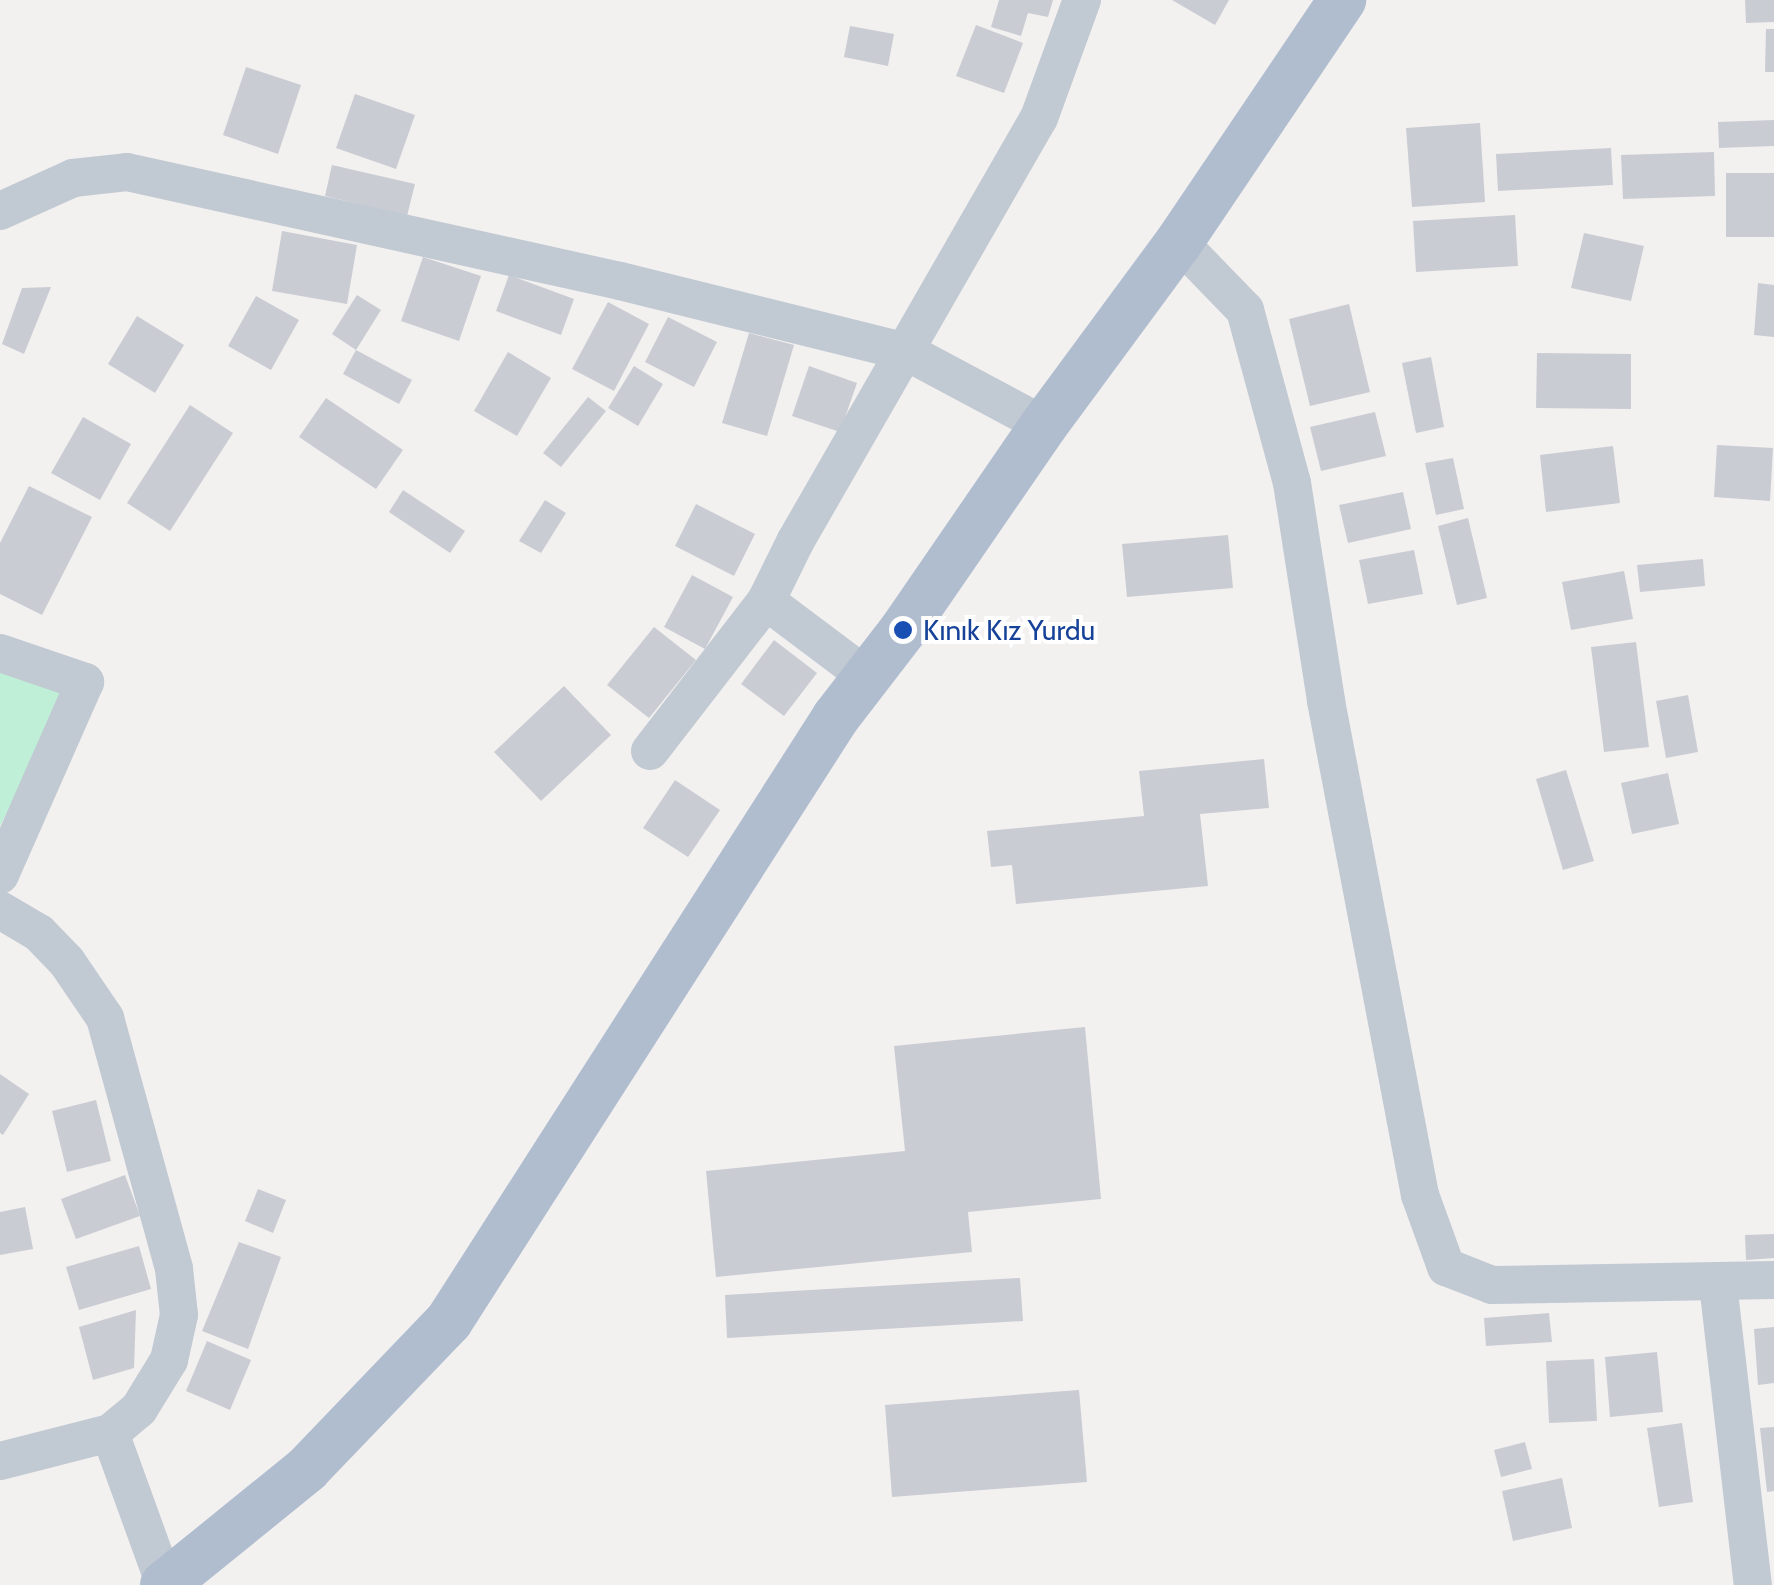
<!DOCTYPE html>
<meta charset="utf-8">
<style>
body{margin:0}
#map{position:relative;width:1774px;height:1585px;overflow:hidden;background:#f3f0f0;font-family:Cabin,sans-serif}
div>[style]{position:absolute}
.green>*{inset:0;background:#bff0d7}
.building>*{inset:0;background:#caccd3}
.minor>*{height:38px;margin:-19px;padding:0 19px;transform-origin:19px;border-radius:19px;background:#c1c9d2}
.major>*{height:48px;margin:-24px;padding:0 24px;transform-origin:24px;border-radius:24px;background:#b0bdcf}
.dots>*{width:28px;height:28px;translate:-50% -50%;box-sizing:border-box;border:5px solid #fff;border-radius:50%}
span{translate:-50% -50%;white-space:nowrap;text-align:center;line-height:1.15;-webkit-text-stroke:8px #fff;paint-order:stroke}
.transit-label{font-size:28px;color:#164399}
.left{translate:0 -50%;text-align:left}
</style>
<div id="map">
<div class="green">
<div style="clip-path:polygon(0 667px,67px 694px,0 826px)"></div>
</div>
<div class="building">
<div style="clip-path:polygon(999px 0,1053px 0,1048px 17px,1028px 13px,1021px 36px,991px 27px)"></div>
<div style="clip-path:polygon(1172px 0,1229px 0,1215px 25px)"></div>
<div style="clip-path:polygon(1745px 0,1774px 0,1774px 22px,1746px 23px)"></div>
<div style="clip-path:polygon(976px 25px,1023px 43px,1004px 93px,956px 76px)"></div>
<div style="clip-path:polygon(850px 26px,894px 34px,888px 66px,844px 57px)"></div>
<div style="clip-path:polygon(1766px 29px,1774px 29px,1774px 72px,1765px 72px)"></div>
<div style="clip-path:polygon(246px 67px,301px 85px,278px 154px,223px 135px)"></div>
<div style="clip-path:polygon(355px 94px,415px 115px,396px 169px,336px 148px)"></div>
<div style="clip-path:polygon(1774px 120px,1774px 146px,1719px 148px,1718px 122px)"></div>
<div style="clip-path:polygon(1480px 123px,1485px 202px,1412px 207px,1406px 128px)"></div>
<div style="clip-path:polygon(1611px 148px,1613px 185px,1498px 191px,1496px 154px)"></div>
<div style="clip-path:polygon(1714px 152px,1715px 196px,1623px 199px,1621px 155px)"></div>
<div style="clip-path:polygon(332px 165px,415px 184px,407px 216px,325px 196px)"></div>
<div style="clip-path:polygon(1726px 173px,1774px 173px,1774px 237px,1726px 237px)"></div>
<div style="clip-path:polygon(1515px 215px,1518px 266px,1416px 272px,1413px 221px)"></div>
<div style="clip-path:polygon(282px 231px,357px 245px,347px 304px,272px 291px)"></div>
<div style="clip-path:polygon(1584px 233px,1644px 246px,1631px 301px,1571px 288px)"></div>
<div style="clip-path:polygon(423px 257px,481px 276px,459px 341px,401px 321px)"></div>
<div style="clip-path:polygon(509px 275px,574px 299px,561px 335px,496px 311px)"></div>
<div style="clip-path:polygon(1758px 283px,1774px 285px,1774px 337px,1754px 335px)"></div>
<div style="clip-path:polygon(51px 287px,24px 354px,2px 344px,22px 288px)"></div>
<div style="clip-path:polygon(357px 295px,381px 310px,356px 350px,332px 334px)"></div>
<div style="clip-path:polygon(256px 296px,299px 320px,271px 370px,228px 346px)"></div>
<div style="clip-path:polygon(608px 302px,649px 324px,614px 391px,572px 369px)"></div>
<div style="clip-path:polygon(1349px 304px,1370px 392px,1310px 406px,1289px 319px)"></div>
<div style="clip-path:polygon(137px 316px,184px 345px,155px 393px,108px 364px)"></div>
<div style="clip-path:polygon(668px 317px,717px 342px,694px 387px,645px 362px)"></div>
<div style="clip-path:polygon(749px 333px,794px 345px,767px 436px,722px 423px)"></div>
<div style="clip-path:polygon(356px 350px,412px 380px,399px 404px,343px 374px)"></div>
<div style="clip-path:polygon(508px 352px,551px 378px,517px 436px,474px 411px)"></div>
<div style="clip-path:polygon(1537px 353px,1631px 354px,1631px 409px,1536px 408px)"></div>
<div style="clip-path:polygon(1431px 357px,1444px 427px,1416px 433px,1402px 363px)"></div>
<div style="clip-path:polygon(634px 366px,663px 384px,638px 426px,608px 408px)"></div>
<div style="clip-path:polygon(809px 366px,857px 383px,840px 432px,792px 416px)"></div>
<div style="clip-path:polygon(588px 397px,606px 411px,561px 467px,543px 453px)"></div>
<div style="clip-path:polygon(326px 398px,403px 450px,376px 489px,299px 437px)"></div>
<div style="clip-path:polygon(190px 405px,233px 433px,170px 531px,127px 503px)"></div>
<div style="clip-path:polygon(1375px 412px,1386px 456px,1321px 471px,1310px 427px)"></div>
<div style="clip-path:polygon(83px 417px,131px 444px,100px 500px,51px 473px)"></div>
<div style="clip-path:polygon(1717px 445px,1773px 448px,1770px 501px,1714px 497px)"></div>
<div style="clip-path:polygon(1613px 446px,1620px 503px,1546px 512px,1540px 455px)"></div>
<div style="clip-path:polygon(1453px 458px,1464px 509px,1436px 515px,1425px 463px)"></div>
<div style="clip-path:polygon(29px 486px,92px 517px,42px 615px,0 594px,0 543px)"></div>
<div style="clip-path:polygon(403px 490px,465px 531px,450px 553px,389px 512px)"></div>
<div style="clip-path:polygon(1403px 492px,1411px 529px,1348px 543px,1339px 505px)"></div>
<div style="clip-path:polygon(545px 500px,566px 513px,541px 553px,519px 541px)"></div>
<div style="clip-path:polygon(696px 504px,755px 534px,734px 576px,675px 546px)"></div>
<div style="clip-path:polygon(1468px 518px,1487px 598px,1457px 605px,1438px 526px)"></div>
<div style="clip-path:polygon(1228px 535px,1233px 588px,1127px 597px,1122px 544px)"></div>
<div style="clip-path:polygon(1414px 550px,1423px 594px,1368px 604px,1359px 560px)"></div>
<div style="clip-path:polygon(1703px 559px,1705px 586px,1640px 592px,1637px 565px)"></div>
<div style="clip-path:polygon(1624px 571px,1633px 619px,1571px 630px,1562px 582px)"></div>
<div style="clip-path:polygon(692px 575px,733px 597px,705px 649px,664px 627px)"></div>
<div style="clip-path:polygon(654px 627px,696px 660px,649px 718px,607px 685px)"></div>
<div style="clip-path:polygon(774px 640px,817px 673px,784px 716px,741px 684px)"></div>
<div style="clip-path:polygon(1636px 642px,1649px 747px,1604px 752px,1591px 647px)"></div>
<div style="clip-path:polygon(564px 686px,611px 735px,541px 801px,494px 752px)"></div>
<div style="clip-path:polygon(1688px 695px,1698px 752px,1666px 758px,1656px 701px)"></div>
<div style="clip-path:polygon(1264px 759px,1269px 808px,1200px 814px,1208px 886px,1016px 904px,1012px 865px,991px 867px,987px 831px,1144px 816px,1139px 771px)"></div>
<div style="clip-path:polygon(1566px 770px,1594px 861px,1563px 870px,1536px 779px)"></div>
<div style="clip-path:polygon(1668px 773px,1679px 824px,1632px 834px,1621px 783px)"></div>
<div style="clip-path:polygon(675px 780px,720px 810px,688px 857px,643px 828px)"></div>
<div style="clip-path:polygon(1085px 1027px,1101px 1199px,968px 1212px,972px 1252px,716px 1277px,706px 1171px,905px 1151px,894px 1046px)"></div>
<div style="clip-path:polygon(0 1074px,29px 1094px,3px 1135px,0 1133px)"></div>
<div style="clip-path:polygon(96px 1100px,111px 1161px,67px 1172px,52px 1111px)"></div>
<div style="clip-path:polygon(125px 1175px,140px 1216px,76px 1239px,61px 1199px)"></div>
<div style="clip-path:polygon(258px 1189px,286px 1200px,273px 1233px,245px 1221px)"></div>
<div style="clip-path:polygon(25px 1207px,33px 1249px,0 1255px,0 1212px)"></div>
<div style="clip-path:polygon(1774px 1234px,1774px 1258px,1746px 1260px,1745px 1235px)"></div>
<div style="clip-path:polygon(239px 1242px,281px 1257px,248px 1349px,202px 1331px)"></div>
<div style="clip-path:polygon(139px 1246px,151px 1289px,79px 1310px,66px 1267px)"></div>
<div style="clip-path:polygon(1020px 1278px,1023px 1321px,727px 1338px,725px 1295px)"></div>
<div style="clip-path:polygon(136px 1310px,134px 1368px,93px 1380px,79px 1327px)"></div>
<div style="clip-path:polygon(1549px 1313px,1552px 1342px,1486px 1346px,1484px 1318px)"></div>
<div style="clip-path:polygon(1774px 1327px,1774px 1383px,1758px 1385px,1754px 1329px)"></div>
<div style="clip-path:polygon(207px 1341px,251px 1360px,230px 1410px,186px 1391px)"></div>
<div style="clip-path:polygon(1657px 1352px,1663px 1412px,1610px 1417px,1605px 1357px)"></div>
<div style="clip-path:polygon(1594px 1359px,1597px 1421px,1549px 1423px,1546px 1361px)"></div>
<div style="clip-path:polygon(1079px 1390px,1087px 1482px,892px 1497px,885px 1405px)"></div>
<div style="clip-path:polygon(1682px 1423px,1693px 1502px,1659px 1507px,1647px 1428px)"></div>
<div style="clip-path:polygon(1774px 1427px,1774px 1491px,1767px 1492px,1760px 1428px)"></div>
<div style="clip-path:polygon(1525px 1442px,1532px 1469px,1501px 1477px,1494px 1450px)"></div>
<div style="clip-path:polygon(1562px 1478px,1572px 1528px,1513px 1541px,1502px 1491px)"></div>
</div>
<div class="minor">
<div style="left:0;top:211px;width:80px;rotate:-24.3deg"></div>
<div style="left:73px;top:178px;width:54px;rotate:-6.3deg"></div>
<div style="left:127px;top:172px;width:505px;rotate:12.47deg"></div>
<div style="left:620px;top:281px;width:296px;rotate:13.9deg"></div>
<div style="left:907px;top:352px;width:155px;rotate:28.1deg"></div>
<div style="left:1179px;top:242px;width:95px;rotate:45.9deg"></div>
<div style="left:1245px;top:310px;width:179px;rotate:74.8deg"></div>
<div style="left:1292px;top:483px;width:221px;rotate:81.1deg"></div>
<div style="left:1326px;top:701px;width:503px;rotate:79.23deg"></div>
<div style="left:1420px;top:1195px;width:77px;rotate:70.1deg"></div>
<div style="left:1446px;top:1267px;width:49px;rotate:21.4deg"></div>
<div style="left:1492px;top:1285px;width:282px;rotate:-1deg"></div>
<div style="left:766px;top:601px;width:125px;rotate:36.9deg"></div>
<div style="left:0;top:653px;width:90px;rotate:18.8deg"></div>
<div style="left:85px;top:682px;width:211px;rotate:113.8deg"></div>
<div style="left:650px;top:751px;width:190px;rotate:-52.3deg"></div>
<div style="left:766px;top:601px;width:66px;rotate:-63.8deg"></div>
<div style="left:795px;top:542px;width:489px;rotate:-60.1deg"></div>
<div style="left:1039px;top:118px;width:126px;rotate:-70deg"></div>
<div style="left:0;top:910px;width:45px;rotate:30.5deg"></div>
<div style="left:39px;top:933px;width:40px;rotate:46deg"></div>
<div style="left:67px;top:962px;width:68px;rotate:55.8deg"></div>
<div style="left:105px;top:1018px;width:260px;rotate:74.6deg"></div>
<div style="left:174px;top:1269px;width:46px;rotate:83.8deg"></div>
<div style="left:179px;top:1315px;width:46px;rotate:102.5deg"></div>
<div style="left:169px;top:1360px;width:57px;rotate:121.5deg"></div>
<div style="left:139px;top:1409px;width:38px;rotate:140deg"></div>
<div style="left:1718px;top:1284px;width:303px;rotate:83.4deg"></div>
<div style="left:0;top:1461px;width:114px;rotate:-14.3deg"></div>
<div style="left:110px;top:1433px;width:162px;rotate:70.1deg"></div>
</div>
<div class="major">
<div style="left:164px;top:1585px;width:184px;rotate:-39deg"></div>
<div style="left:307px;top:1469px;width:205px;rotate:-46.2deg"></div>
<div style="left:449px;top:1321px;width:717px;rotate:-57.35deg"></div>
<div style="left:836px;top:717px;width:110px;rotate:-52.4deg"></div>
<div style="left:903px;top:630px;width:249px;rotate:-55.5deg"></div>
<div style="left:1044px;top:425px;width:227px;rotate:-53.6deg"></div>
<div style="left:1179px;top:242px;width:292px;rotate:-56deg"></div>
</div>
<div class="dots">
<div style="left:903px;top:630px;background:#1a4fb4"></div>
</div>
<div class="transit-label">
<span class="left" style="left:923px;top:630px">Kınık Kız Yurdu</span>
</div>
</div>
